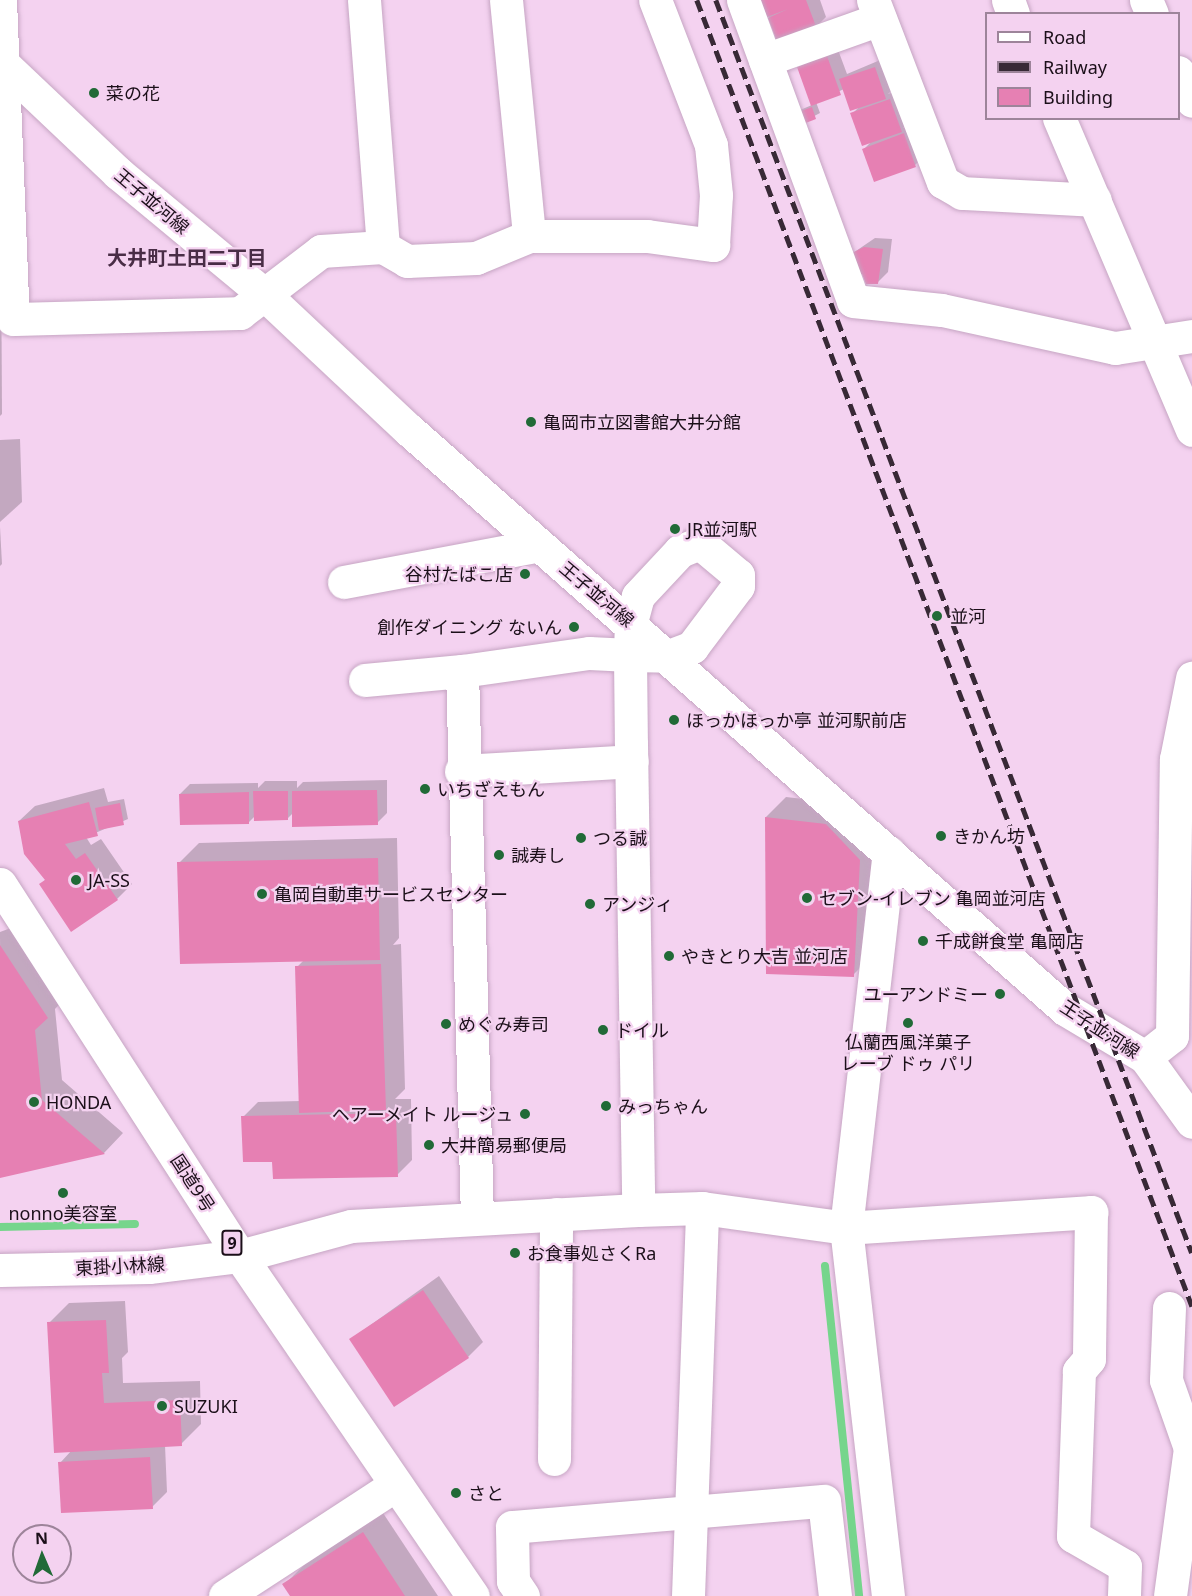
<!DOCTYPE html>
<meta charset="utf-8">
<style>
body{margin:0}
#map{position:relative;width:1192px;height:1596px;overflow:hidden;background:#f4d2f0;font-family:"Noto Sans","Noto Sans JP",sans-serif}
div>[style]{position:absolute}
.shadow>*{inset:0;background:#0003}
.stream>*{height:8px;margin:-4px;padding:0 4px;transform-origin:4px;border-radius:4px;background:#76d58c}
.building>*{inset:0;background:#e680b3}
.roads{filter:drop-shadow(0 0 2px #c6a5c3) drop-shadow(0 0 2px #c6a5c3)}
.minor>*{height:33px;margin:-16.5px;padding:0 16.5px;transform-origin:16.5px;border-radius:16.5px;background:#fff}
.major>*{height:33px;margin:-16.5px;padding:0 16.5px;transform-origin:16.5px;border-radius:16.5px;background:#fff}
.highway>*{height:33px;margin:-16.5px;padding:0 16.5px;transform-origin:16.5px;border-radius:16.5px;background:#fff}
.rail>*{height:4.5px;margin-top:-2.25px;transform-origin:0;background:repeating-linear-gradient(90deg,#382936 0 12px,transparent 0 18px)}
.dots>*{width:16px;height:16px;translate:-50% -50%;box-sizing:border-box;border:3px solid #f4d2f0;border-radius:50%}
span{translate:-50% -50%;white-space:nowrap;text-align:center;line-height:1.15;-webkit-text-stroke:4.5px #f4d2f0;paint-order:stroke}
.shield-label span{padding:2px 4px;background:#f4d2f0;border:2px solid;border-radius:4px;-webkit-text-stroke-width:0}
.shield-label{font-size:16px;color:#1b0f19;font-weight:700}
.poi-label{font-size:18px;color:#1b0f19}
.left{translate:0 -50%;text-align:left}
.right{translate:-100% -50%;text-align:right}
.street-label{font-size:18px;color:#1b0f19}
.neighbourhood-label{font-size:20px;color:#492d46;font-weight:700}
.legend{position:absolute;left:985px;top:12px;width:195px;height:108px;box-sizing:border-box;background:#f4d2f0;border:2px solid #9d849a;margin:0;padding:8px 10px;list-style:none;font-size:18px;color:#1b0f19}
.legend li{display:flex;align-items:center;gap:12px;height:30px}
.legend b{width:30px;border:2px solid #9d849a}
.north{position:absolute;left:12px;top:1524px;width:60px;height:60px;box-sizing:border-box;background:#f4d2f0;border:2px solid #9d849a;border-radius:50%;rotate:358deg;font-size:16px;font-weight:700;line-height:24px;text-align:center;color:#1b0f19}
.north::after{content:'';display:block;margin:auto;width:21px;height:27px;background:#216a37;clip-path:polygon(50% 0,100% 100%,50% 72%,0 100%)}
</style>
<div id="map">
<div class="shadow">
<div style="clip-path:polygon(762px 0,820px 0,826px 17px,816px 27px,778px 42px)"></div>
<div style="clip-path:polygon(837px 47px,847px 74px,885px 58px,895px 87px,888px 94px,900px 90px,911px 120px,903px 128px,914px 124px,925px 155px,915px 165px,864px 149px,872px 141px,852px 114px,859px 107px,844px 89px,816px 102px,820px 113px,799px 124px,800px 110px,812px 105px,799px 67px)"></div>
<div style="clip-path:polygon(0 55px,2px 414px,0 416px)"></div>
<div style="clip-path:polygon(875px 238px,892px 239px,888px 272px,878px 282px,850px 255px)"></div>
<div style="clip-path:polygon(20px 439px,22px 502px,0 522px,0 440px)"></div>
<div style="clip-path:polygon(0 527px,2px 564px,0 566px)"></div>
<div style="clip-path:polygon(387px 780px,387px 813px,377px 823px,294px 812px,287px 819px,255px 816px,249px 822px,180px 794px,190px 784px,258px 783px,258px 788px,265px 781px,297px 781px,297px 788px,303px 782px)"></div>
<div style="clip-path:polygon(104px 788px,108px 802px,124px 799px,128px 819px,86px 837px,91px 845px,101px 839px,132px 884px,117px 899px,41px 884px,46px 879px,19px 821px,35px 806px)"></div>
<div style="clip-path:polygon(786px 797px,847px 804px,880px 840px,873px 955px,853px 975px,768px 973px,766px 817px)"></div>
<div style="clip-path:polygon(397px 838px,399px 938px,393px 945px,401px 944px,405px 1089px,395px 1099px,411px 1099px,412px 1160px,397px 1175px,274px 1160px,243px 1117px,258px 1102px,301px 1101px,297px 967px,304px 960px,179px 863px,199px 843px)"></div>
<div style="clip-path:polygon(19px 925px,67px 996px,55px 1009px,62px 1080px,123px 1133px,104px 1153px,1px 1176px,0 932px)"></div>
<div style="clip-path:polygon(439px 1276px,483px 1342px,468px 1357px,351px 1339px)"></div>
<div style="clip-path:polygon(125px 1301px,128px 1352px,122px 1358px,123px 1383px,200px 1381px,201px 1424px,181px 1444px,165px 1445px,167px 1492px,152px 1507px,60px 1463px,72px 1450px,49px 1323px,69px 1303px)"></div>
<div style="clip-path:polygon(383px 1513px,438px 1596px,291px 1596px,284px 1585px,304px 1565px)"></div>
</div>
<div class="stream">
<div style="left:0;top:1227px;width:135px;rotate:-1.3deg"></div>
<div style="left:825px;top:1266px;width:332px;rotate:84.1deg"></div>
</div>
<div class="building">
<div style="clip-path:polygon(761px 0,806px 0,817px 29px,778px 44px,768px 18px,788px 9px,767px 17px)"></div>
<div style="clip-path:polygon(827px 56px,841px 95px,811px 106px,797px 67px)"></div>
<div style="clip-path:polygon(875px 67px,886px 99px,850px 111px,839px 79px)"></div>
<div style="clip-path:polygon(890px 99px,902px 132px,862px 146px,850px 113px)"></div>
<div style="clip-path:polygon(812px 107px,816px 119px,798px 126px,793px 114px)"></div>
<div style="clip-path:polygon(904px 133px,916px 167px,874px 182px,862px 149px)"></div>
<div style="clip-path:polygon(864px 247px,883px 249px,878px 284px,866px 284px,862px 274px,856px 275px,848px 255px)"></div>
<div style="clip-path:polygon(377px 790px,378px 825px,292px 827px,292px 791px)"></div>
<div style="clip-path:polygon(253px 791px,288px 791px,288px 820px,254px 821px)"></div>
<div style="clip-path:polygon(249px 792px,249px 824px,180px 825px,179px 794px)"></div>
<div style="clip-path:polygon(89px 802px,98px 836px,65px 844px,76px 859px,85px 853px,118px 900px,71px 932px,39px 884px,45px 880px,24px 854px,18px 821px)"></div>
<div style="clip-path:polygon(120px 803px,124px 825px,99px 830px,95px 808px)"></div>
<div style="clip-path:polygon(765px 817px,826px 824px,860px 860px,854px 977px,766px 974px)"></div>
<div style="clip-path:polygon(378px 858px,380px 960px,180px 964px,177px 862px)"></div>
<div style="clip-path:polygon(0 945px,48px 1018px,35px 1030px,42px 1100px,105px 1154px,0 1178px)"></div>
<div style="clip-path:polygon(381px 964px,386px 1110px,299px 1113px,295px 966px)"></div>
<div style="clip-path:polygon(396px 1113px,398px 1177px,273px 1179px,272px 1162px,243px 1162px,241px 1116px)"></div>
<div style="clip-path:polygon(423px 1290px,469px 1358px,394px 1407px,349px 1339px)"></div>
<div style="clip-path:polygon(106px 1320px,109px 1373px,102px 1373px,104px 1403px,180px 1400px,182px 1446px,54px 1453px,47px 1322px)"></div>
<div style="clip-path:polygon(150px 1457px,153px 1509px,61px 1513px,58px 1462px)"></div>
<div style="clip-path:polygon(363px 1532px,405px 1596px,290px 1596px,282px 1584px)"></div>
</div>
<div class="roads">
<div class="minor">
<div style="left:0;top:0;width:319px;rotate:87.7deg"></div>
<div style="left:13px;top:319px;width:227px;rotate:-1.5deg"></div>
<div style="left:240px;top:313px;width:102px;rotate:-37.4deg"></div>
<div style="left:321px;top:251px;width:62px;rotate:-3.7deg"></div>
<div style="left:383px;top:247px;width:28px;rotate:30deg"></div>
<div style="left:407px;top:261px;width:69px;rotate:-2.5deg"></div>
<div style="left:476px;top:258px;width:57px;rotate:-22.5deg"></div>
<div style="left:529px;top:236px;width:118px"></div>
<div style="left:647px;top:236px;width:67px;rotate:7.8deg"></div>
<div style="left:713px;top:245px;width:50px;rotate:-86.6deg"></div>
<div style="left:716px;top:195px;width:50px;rotate:-95.7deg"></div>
<div style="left:711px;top:145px;width:155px;rotate:-111.1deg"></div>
<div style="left:364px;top:0;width:248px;rotate:85.6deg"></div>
<div style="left:506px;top:0;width:237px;rotate:84.4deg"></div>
<div style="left:743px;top:0;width:320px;rotate:69.9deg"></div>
<div style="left:853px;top:301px;width:89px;rotate:5.8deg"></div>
<div style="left:942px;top:310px;width:177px;rotate:12.4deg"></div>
<div style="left:1115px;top:348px;width:78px;rotate:-8.9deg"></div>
<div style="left:873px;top:0;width:195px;rotate:69deg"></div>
<div style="left:943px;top:182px;width:22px;rotate:30deg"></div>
<div style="left:962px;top:193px;width:133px;rotate:3deg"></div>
<div style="left:1008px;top:0;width:15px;rotate:70deg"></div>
<div style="left:1146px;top:0;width:15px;rotate:67deg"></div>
<div style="left:765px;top:60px;width:122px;rotate:-19.6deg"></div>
<div style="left:1178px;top:72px;width:32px;rotate:64deg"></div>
<div style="left:1059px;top:118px;width:339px;rotate:66.9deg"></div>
<div style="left:344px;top:582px;width:198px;rotate:-10.7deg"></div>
<div style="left:365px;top:680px;width:97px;rotate:-5.3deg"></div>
<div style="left:461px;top:771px;width:171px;rotate:-3.3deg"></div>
<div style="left:1145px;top:1057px;width:34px;rotate:-38deg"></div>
<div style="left:1172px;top:1036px;width:277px;rotate:-89.2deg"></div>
<div style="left:1176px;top:759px;width:83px;rotate:-78.8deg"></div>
<div style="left:477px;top:1218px;width:547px;rotate:-91.57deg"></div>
<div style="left:462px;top:671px;width:128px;rotate:-8.1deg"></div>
<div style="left:589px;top:653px;width:41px;rotate:2.8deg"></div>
<div style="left:630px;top:655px;width:39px;rotate:1deg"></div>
<div style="left:669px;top:656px;width:25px;rotate:-21deg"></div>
<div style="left:692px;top:647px;width:76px;rotate:-53deg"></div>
<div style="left:738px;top:586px;width:11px;rotate:-90deg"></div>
<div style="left:738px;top:575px;width:50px;rotate:-139.9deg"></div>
<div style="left:700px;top:543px;width:22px;rotate:158deg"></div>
<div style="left:680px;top:551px;width:62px;rotate:133deg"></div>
<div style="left:638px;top:596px;width:27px;rotate:105deg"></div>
<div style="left:631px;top:622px;width:33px;rotate:92deg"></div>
<div style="left:630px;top:655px;width:89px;rotate:89.4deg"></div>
<div style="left:631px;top:744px;width:466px;rotate:89.1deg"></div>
<div style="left:240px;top:1256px;width:115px;rotate:-15.1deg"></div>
<div style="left:351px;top:1226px;width:287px;rotate:-3.2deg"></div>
<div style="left:638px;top:1210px;width:64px;rotate:-1.8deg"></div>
<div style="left:702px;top:1208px;width:145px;rotate:7.9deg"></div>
<div style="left:846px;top:1228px;width:378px;rotate:-83.5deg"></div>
<div style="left:1169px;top:1308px;width:72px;rotate:92.4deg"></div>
<div style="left:1166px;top:1380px;width:72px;rotate:70.6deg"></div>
<div style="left:1190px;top:1448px;width:149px;rotate:97.7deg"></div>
<div style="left:554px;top:1459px;width:245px;rotate:-89.5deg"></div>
<div style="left:225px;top:1596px;width:203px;rotate:-33.1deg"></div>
<div style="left:523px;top:1596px;width:18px;rotate:-124deg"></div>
<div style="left:513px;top:1581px;width:54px;rotate:-91.1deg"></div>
<div style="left:512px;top:1527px;width:313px;rotate:-4.8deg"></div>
<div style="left:824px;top:1501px;width:96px;rotate:83.4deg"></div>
<div style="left:688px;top:1596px;width:388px;rotate:-87.9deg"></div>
<div style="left:888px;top:1596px;width:370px;rotate:-96.5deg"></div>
<div style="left:846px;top:1228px;width:246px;rotate:-3.7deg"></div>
<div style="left:1091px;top:1212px;width:147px;rotate:90.8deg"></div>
<div style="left:1089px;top:1359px;width:16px;rotate:130deg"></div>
<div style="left:1079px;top:1371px;width:165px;rotate:92.1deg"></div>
<div style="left:1073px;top:1536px;width:60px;rotate:30deg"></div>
<div style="left:1125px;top:1566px;width:30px;rotate:92deg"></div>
</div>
<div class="major">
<div style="left:0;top:61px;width:163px;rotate:43.5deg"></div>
<div style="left:118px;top:173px;width:190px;rotate:39.7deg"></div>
<div style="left:264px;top:294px;width:199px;rotate:43.2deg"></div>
<div style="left:409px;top:430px;width:875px;rotate:41.43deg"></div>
<div style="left:1065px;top:1009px;width:93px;rotate:31deg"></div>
<div style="left:1145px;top:1057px;width:80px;rotate:54.1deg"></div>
<div style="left:0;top:1270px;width:149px;rotate:-1.2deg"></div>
<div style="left:149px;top:1267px;width:92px;rotate:-6.9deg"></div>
</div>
<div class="highway">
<div style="left:0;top:884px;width:443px;rotate:57.2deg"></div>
<div style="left:240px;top:1256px;width:412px;rotate:55.6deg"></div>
</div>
</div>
<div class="rail">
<div style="left:697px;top:0;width:1397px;rotate:69.24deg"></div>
<div style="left:716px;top:0;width:1340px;rotate:69.2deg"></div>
</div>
<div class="dots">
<div style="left:94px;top:93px;background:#216a37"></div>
<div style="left:531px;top:422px;background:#216a37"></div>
<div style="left:675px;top:529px;background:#216a37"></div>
<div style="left:525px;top:574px;background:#216a37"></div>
<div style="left:937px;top:616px;background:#216a37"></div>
<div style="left:574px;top:627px;background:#216a37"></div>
<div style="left:674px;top:720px;background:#216a37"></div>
<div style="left:425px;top:789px;background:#216a37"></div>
<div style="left:941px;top:836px;background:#216a37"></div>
<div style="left:581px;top:838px;background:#216a37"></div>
<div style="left:499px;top:855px;background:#216a37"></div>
<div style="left:76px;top:880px;background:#216a37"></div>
<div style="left:262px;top:894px;background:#216a37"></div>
<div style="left:807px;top:898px;background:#216a37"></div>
<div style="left:590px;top:904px;background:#216a37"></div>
<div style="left:923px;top:941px;background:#216a37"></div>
<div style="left:669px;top:956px;background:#216a37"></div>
<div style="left:1000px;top:994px;background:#216a37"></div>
<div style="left:908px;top:1023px;background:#216a37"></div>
<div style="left:446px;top:1024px;background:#216a37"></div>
<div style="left:603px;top:1030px;background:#216a37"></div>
<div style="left:34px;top:1102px;background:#216a37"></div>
<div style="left:606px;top:1106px;background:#216a37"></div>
<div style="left:525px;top:1114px;background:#216a37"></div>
<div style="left:429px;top:1145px;background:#216a37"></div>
<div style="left:63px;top:1193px;background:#216a37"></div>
<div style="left:515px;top:1253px;background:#216a37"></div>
<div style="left:162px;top:1406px;background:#216a37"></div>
<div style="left:456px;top:1493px;background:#216a37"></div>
</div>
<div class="shield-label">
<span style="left:232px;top:1243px">9</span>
</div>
<div class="poi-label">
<span class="left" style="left:106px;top:93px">菜の花</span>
<span class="left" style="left:543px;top:422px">亀岡市立図書館大井分館</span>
<span class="left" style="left:687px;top:529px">JR並河駅</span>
<span class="right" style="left:513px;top:574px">谷村たばこ店</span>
<span class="left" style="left:950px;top:616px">並河</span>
<span class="right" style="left:562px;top:627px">創作ダイニング ないん</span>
<span class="left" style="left:686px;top:720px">ほっかほっか亭 並河駅前店</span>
<span class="left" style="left:437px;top:789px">いちざえもん</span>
<span class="left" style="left:953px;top:836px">きかん坊</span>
<span class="left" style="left:593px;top:838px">つる誠</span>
<span class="left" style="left:511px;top:855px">誠寿し</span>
<span class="left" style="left:88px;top:880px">JA-SS</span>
<span class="left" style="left:274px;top:894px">亀岡自動車サービスセンター</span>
<span class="left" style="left:819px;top:898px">セブン-イレブン 亀岡並河店</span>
<span class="left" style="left:602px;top:904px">アンジィ</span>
<span class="left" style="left:935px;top:941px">千成餅食堂 亀岡店</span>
<span class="left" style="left:681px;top:956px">やきとり大吉 並河店</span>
<span class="right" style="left:988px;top:994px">ユーアンドミー</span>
<span class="left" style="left:458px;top:1024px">めぐみ寿司</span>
<span class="left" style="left:615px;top:1030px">ドイル</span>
<span style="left:908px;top:1053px">仏蘭西風洋菓子<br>レーブ ドゥ パリ</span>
<span class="left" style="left:46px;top:1102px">HONDA</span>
<span class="left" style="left:618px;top:1106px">みっちゃん</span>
<span class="right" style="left:513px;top:1114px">ヘアーメイト ルージュ</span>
<span class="left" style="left:441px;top:1145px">大井簡易郵便局</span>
<span style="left:63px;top:1213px">nonno美容室</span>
<span class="left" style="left:527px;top:1253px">お食事処さくRa</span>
<span class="left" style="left:174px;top:1406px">SUZUKI</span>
<span class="left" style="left:468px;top:1493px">さと</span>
</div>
<div class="street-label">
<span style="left:152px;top:201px;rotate:40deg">王子並河線</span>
<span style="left:597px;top:594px;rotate:40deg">王子並河線</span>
<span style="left:1100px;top:1029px;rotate:33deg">王子並河線</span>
<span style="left:193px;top:1183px;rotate:57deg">国道9号</span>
<span style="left:120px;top:1266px;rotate:-3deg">東掛小林線</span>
</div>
<div class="neighbourhood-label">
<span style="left:187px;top:257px">大井町土田二丁目</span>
</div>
<ul class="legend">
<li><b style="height:8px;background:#fff"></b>Road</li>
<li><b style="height:8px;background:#382936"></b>Railway</li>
<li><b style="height:16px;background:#e680b3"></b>Building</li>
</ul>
<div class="north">N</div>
</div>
